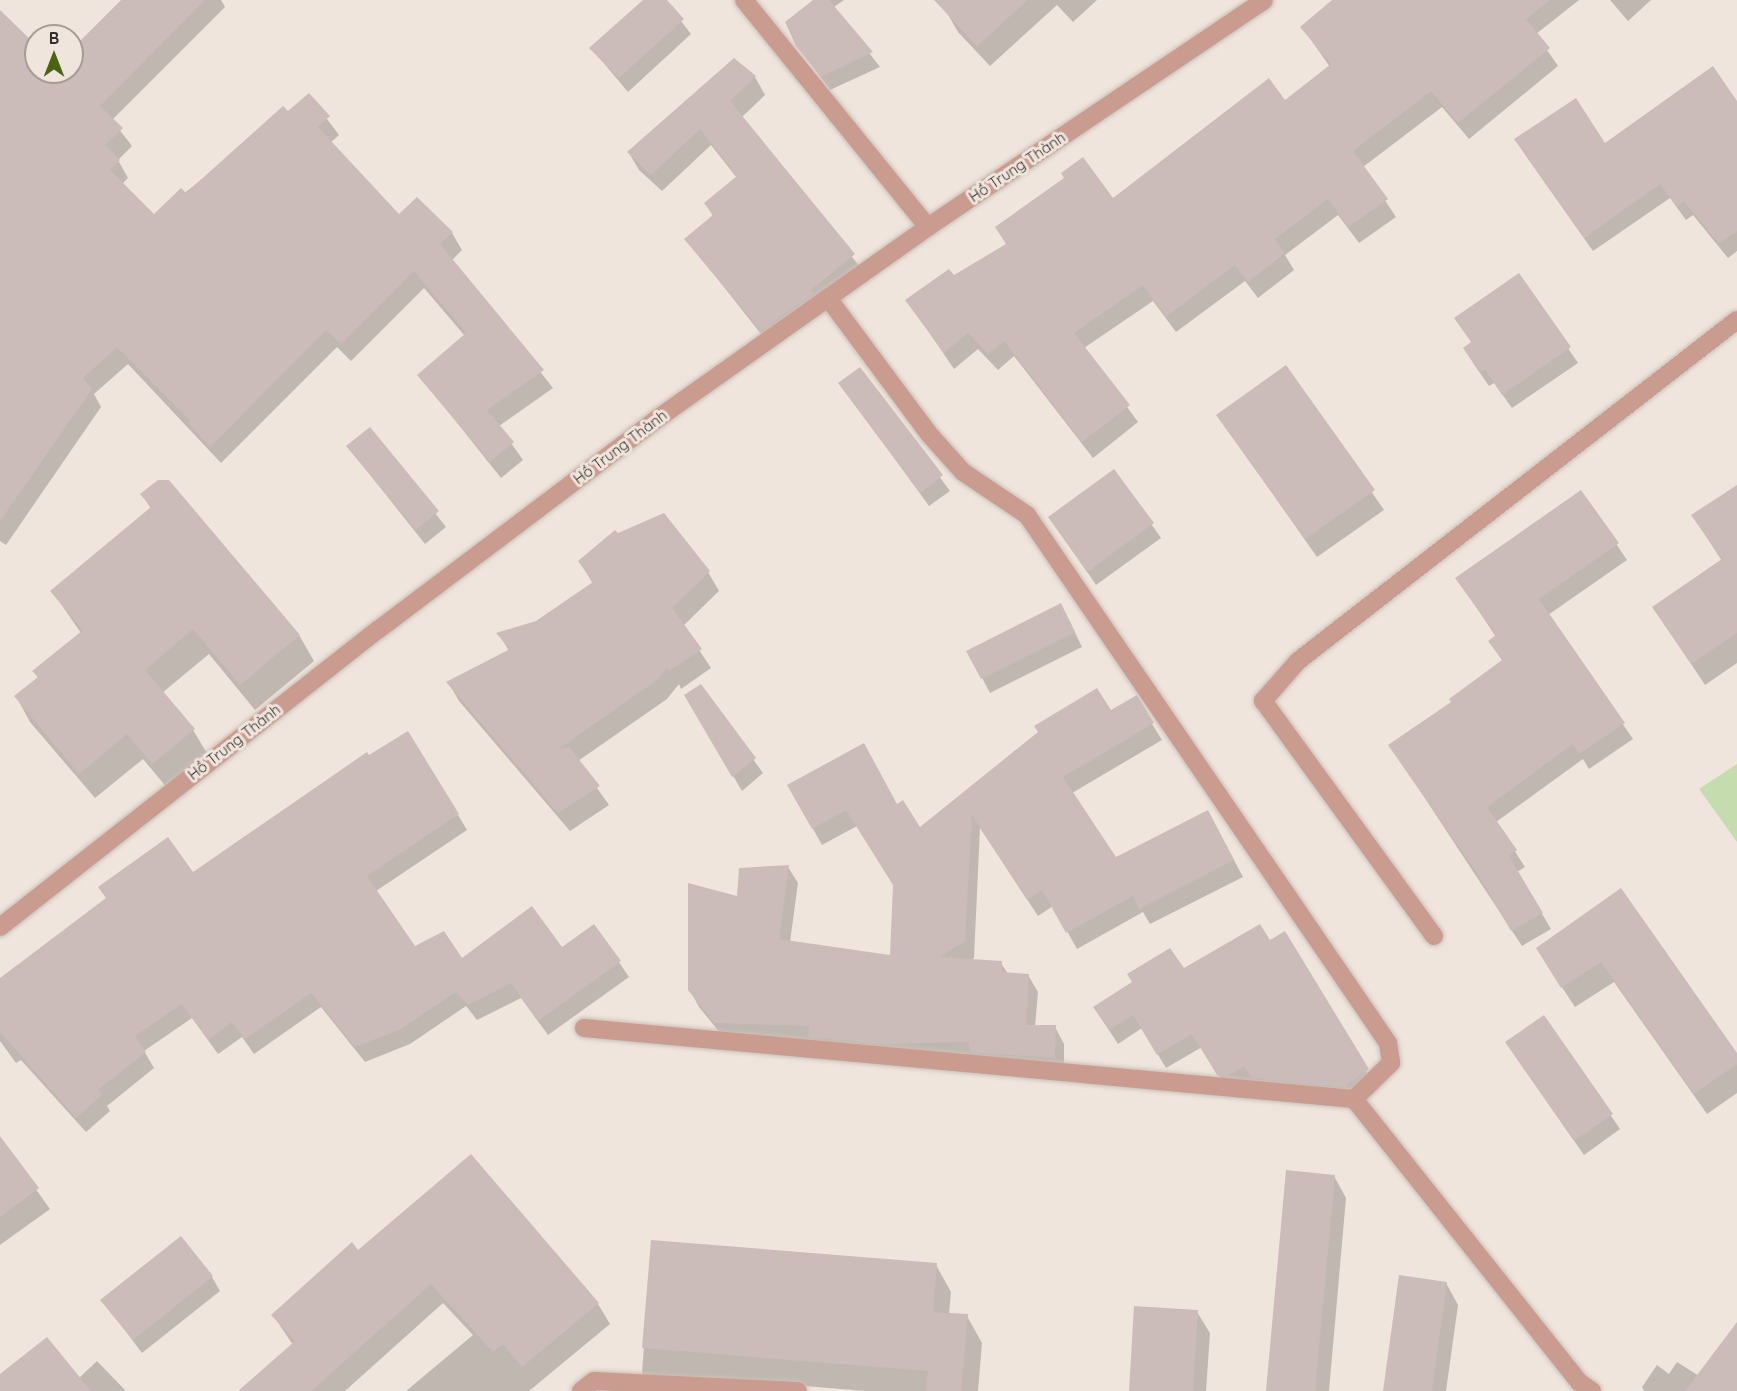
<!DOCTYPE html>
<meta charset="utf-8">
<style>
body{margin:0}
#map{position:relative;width:1737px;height:1391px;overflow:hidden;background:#f0e5dc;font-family:Quicksand,sans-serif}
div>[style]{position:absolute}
.green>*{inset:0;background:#c5dcae}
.shadow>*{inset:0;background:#0003}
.building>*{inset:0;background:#cbbcba}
.roads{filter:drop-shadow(0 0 2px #cac0b8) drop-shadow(0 0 2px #cac0b8)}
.minor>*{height:18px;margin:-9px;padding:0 9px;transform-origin:9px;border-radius:9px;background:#ca9c90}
span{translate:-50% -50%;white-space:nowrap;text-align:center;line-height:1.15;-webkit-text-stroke:6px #f0e5dc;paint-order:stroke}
.street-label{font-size:15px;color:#322e2a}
.north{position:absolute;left:24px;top:24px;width:60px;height:60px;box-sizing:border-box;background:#f0e5dc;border:2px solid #a49c95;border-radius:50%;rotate:0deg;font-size:16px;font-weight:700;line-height:24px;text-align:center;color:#322e2a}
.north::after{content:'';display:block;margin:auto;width:21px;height:27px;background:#4b6413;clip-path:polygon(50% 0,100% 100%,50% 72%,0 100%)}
</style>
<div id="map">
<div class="green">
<div style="clip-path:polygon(1737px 764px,1737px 842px,1699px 789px)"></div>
</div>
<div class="shadow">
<div style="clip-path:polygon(123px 0,221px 0,225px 7px,112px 120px,132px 146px,118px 160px,128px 178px,122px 184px,154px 217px,309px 95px,339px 135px,330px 143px,399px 217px,452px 233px,462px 250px,452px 260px,553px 388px,499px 426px,523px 460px,501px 478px,419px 375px,465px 336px,424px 288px,351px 361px,337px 347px,221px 463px,128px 364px,94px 394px,101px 407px,6px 545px,0 541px,0 12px,36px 47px,36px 72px,72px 72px,72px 51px)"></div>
<div style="clip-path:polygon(646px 0,665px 0,691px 34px,628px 92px,591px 48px)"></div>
<div style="clip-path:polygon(816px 0,844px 0,834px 7px,880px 67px,830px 90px,797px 45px)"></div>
<div style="clip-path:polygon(958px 0,1097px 0,1073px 22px,1057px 5px,990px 66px,958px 32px,946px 11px)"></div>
<div style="clip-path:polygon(1334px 0,1579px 0,1536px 34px,1558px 66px,1469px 139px,1442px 107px,1363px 167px,1396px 217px,1359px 243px,1338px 215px,1285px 255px,1294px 270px,1258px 298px,1245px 281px,1176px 332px,1153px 301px,1084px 348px,1138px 422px,1093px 458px,1014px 356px,998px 370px,978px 349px,954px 369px,907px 300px,1112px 200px,1285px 102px,1330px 67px,1302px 27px)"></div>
<div style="clip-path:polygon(1610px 0,1651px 0,1628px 21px)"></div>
<div style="clip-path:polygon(734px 60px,755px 77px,765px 95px,742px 117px,864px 272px,772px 348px,686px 239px,713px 216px,706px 204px,737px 178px,711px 145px,662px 191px,639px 170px,629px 153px)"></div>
<div style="clip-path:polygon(1737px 105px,1737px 251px,1728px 258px,1693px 215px,1686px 220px,1670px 198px,1593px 251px,1524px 153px,1605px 145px)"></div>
<div style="clip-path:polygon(1519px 276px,1578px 363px,1512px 408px,1494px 383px,1489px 386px,1473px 363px,1472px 343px,1456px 319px)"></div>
<div style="clip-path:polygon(1286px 367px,1384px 510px,1317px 557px,1218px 416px)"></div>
<div style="clip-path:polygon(860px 369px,950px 491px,929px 506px,840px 383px)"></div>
<div style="clip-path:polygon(369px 429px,446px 527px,425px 544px,348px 447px)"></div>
<div style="clip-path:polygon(1114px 471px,1161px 538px,1096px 585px,1050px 517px)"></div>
<div style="clip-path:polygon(1737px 486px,1737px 663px,1705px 685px,1654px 608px,1722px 561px,1693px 516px)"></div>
<div style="clip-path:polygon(1581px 492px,1627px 560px,1548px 615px,1633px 739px,1589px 769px,1583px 759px,1496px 822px,1525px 867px,1517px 872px,1551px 929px,1522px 946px,1390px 745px,1453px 703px,1503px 662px,1490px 641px,1496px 637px,1457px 578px)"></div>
<div style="clip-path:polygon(142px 494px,299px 635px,314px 661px,255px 710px,209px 654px,162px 693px,193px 730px,208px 755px,168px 789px,143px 759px,95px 798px,30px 722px,16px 696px,38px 678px,34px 671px,81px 633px,52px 591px,151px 509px)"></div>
<div style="clip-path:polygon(580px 562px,708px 572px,719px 591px,683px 626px,711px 668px,681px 689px,679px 684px,667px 699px,578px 761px,609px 805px,570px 831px,459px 701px,448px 682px,509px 651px,499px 634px,537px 622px,593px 584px)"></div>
<div style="clip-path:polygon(1069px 620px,1082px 647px,990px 693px,968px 651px)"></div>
<div style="clip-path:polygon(700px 686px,763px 773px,742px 791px,686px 696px)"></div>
<div style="clip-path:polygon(1111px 712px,1152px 724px,1162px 740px,1072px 793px,1115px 859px,1217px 828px,1243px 877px,1150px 924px,1143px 912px,1077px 949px,1053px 906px,1038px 916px,980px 828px,974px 958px,969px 961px,1001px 963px,1008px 974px,1028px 975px,1038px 992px,1035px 1027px,1055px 1027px,1064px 1044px,1064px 1074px,725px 1039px,699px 1007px,690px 990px,738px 898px,788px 867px,798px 883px,790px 942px,891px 957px,894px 886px,857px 826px,822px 845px,789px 786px,897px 806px,920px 829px)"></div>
<div style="clip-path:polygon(458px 815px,467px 830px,376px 891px,414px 948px,462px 960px,562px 949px,594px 926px,629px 977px,548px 1035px,521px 998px,477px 1020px,466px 1006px,410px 1044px,365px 1062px,321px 1007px,254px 1054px,242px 1037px,218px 1054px,192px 1018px,144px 1051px,154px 1068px,107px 1106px,110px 1111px,86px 1132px,21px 1060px,16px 1063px,0 1041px,0 979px,193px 874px)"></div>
<div style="clip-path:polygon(1621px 890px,1737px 1055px,1737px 1093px,1707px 1114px,1614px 982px,1575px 1007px,1550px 969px)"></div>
<div style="clip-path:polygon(1269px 942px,1376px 1084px,1354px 1101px,1262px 1092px,1253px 1080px,1236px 1090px,1227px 1089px,1202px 1047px,1166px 1068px,1142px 1028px,1118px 1044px,1103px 1021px,1183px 970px)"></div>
<div style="clip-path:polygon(1544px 1017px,1620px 1129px,1584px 1155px,1516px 1057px)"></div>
<div style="clip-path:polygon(0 1139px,50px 1209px,0 1245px)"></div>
<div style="clip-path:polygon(471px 1156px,598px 1304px,610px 1324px,529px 1391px,406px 1391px,473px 1335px,443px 1303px,345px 1391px,241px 1391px,293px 1345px,273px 1315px,358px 1252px)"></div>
<div style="clip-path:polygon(1334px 1176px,1346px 1198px,1329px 1391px,1267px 1391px)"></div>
<div style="clip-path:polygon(652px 1242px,936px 1265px,951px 1292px,949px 1315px,967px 1316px,982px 1343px,978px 1391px,865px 1391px,721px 1379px,653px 1391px,642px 1372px)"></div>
<div style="clip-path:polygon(212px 1277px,220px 1291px,142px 1353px,102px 1300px)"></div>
<div style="clip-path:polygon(1446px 1283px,1458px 1305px,1446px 1391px,1384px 1391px)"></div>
<div style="clip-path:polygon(1197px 1312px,1210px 1333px,1206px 1391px,1131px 1391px)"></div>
<div style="clip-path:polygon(1737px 1324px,1737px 1391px,1644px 1391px,1642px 1387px,1657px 1365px,1669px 1374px,1677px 1362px,1699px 1376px)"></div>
<div style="clip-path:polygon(97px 1361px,126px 1391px,0 1391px,0 1376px,79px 1378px)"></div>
</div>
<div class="building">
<div style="clip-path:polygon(121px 0,205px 0,100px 106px,123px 128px,105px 145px,120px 160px,110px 170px,154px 214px,181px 188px,186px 193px,283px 106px,288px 111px,309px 93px,330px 116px,318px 127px,399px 214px,417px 197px,453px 232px,440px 244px,544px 370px,487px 410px,514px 442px,490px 462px,417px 375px,466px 333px,414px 271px,341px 344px,326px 330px,210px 447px,188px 423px,191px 421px,117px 347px,83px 378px,92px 389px,0 521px,0 10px,36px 45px,36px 72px,72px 72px,72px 49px)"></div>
<div style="clip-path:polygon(643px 0,667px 0,684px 19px,619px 78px,589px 48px)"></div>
<div style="clip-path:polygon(813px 0,829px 0,873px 52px,821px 77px,796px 46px,785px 22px)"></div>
<div style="clip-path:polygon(934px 0,1028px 0,977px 46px)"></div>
<div style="clip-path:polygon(1332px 0,1550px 0,1526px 19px,1550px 48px,1458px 123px,1431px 91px,1353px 151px,1388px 199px,1348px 227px,1328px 199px,1275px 239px,1285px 253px,1248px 282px,1235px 265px,1166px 317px,1143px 285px,1074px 333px,1130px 405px,1082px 442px,1004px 341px,988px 354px,968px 333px,944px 353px,905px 300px,949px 269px,954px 275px,1006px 244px,995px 227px,1064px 178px,1061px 173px,1083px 157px,1113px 198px,1269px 78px,1285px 100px,1331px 64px,1300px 27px)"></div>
<div style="clip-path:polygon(734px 58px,756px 76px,730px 101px,855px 254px,811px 290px,814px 293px,761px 331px,684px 239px,713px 215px,704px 203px,737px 176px,700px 129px,651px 175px,627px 152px)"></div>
<div style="clip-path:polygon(1713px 66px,1737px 101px,1737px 231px,1719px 244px,1684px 201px,1677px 207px,1660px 184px,1584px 238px,1514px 139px,1576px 98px,1605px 143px)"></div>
<div style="clip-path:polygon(1519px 273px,1571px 347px,1502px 395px,1485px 369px,1480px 373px,1463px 348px,1471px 342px,1454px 318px)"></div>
<div style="clip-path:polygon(1286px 365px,1375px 490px,1305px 539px,1216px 415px)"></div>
<div style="clip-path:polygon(860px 367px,943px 475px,920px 493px,838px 383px)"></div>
<div style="clip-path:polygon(370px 427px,439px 511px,416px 530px,346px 446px)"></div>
<div style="clip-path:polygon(1114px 469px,1154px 523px,1087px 572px,1048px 517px)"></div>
<div style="clip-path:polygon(158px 480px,169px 480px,300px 635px,240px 685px,193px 629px,145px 670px,195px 729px,152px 764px,127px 734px,79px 774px,14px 696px,38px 677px,32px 671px,83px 630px,50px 591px,151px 507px,140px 494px)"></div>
<div style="clip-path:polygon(1737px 485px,1737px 633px,1691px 664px,1652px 607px,1722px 559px,1691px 515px)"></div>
<div style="clip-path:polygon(1581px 490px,1619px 543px,1539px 599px,1625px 723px,1579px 754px,1573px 744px,1487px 807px,1517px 850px,1509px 856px,1543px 913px,1511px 931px,1479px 876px,1388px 745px,1451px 702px,1449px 699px,1502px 660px,1488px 641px,1496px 635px,1455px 578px)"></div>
<div style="clip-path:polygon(664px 513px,710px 571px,672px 608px,702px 649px,669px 671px,667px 667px,657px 680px,557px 750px,569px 747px,600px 786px,558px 813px,446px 682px,510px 649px,496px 633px,536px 621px,593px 582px,578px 561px,615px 530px,618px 533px)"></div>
<div style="clip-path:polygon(1061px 603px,1075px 632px,981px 679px,966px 651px)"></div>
<div style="clip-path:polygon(701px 684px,756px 758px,732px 777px,684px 695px)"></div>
<div style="clip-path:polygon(1097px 688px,1111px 710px,1137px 695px,1154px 723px,1063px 777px,1116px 857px,1208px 810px,1234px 860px,1139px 909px,1133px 896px,1066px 933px,1042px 890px,1027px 900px,972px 815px,965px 941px,940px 957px,1002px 961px,1002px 972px,1029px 974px,1026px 1025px,1056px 1025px,1055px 1058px,969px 1052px,969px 1042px,885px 1044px,808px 1037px,809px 1026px,714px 1023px,688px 990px,688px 883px,737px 896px,739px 868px,789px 865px,779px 939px,890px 955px,893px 885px,846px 810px,812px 829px,787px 785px,864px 743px,897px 804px,903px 800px,920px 827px,1038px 732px,1034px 726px)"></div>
<div style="clip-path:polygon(408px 731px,459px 814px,367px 876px,415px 946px,444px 931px,462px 958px,532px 906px,562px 947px,594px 924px,621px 961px,538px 1021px,511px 983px,468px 1005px,456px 992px,401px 1029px,355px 1047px,311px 993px,245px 1039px,232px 1022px,208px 1040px,182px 1004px,135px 1036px,146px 1052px,98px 1090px,102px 1095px,76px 1118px,0 1032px,0 978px,106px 898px,98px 887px,168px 837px,193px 872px,367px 752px,369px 755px)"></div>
<div style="clip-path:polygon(1621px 888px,1737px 1053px,1737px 1064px,1694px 1094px,1601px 962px,1561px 988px,1536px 948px)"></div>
<div style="clip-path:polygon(1260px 924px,1270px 940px,1285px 931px,1369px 1069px,1345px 1087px,1252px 1078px,1244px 1066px,1227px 1076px,1217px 1075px,1192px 1034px,1157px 1055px,1133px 1015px,1109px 1030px,1093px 1007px,1132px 982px,1127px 974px,1170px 948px,1184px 968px)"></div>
<div style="clip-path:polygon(1544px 1015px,1613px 1114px,1574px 1141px,1505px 1042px)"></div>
<div style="clip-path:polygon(0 1136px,39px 1188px,0 1217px)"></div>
<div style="clip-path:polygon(471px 1154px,599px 1303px,522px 1367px,503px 1344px,493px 1352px,431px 1284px,311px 1391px,238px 1391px,295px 1341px,271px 1315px,352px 1242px,358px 1250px)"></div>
<div style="clip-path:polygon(1286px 1170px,1335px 1175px,1315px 1391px,1266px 1391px)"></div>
<div style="clip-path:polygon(181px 1236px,213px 1276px,133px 1340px,100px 1300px)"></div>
<div style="clip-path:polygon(651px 1240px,937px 1263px,933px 1312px,968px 1314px,961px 1391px,926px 1391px,928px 1371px,642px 1348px)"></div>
<div style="clip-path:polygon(1399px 1275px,1447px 1282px,1432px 1391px,1383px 1391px)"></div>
<div style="clip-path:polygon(1134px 1306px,1198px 1310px,1193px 1391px,1129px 1391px)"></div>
<div style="clip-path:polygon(1737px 1322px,1737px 1391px,1685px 1391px)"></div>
<div style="clip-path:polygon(47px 1337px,91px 1391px,0 1391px,0 1374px)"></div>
</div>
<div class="roads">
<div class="minor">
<div style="left:744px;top:0;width:292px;rotate:51deg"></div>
<div style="left:828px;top:298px;width:169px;rotate:53.4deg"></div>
<div style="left:929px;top:434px;width:51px;rotate:48.2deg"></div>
<div style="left:963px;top:472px;width:77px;rotate:33.9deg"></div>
<div style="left:1027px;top:515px;width:640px;rotate:55.64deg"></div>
<div style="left:1388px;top:1043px;width:20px;rotate:81deg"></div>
<div style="left:1391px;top:1063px;width:52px;rotate:135.8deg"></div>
<div style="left:0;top:927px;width:481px;rotate:-38.2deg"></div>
<div style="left:378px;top:630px;width:350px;rotate:-37.1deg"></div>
<div style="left:657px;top:419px;width:332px;rotate:-35.3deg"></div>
<div style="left:928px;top:227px;width:405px;rotate:-34deg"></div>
<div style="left:1434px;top:936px;width:291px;rotate:-126deg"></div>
<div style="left:1263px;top:701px;width:53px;rotate:-48.8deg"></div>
<div style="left:1298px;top:661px;width:556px;rotate:-37.84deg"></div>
<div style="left:584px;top:1028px;width:773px;rotate:5.27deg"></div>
<div style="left:1354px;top:1099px;width:362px;rotate:51.5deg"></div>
<div style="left:1579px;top:1382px;width:16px;rotate:35deg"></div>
<div style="left:581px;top:1391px;width:16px;rotate:-38deg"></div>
<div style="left:594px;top:1381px;width:204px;rotate:2.8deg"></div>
</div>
</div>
<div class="street-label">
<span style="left:1017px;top:167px;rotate:-34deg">Hồ Trung Thành</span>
<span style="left:620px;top:447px;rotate:-37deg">Hồ Trung Thành</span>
<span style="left:234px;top:742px;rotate:-38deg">Hồ Trung Thành</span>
</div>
<div class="north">B</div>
</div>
